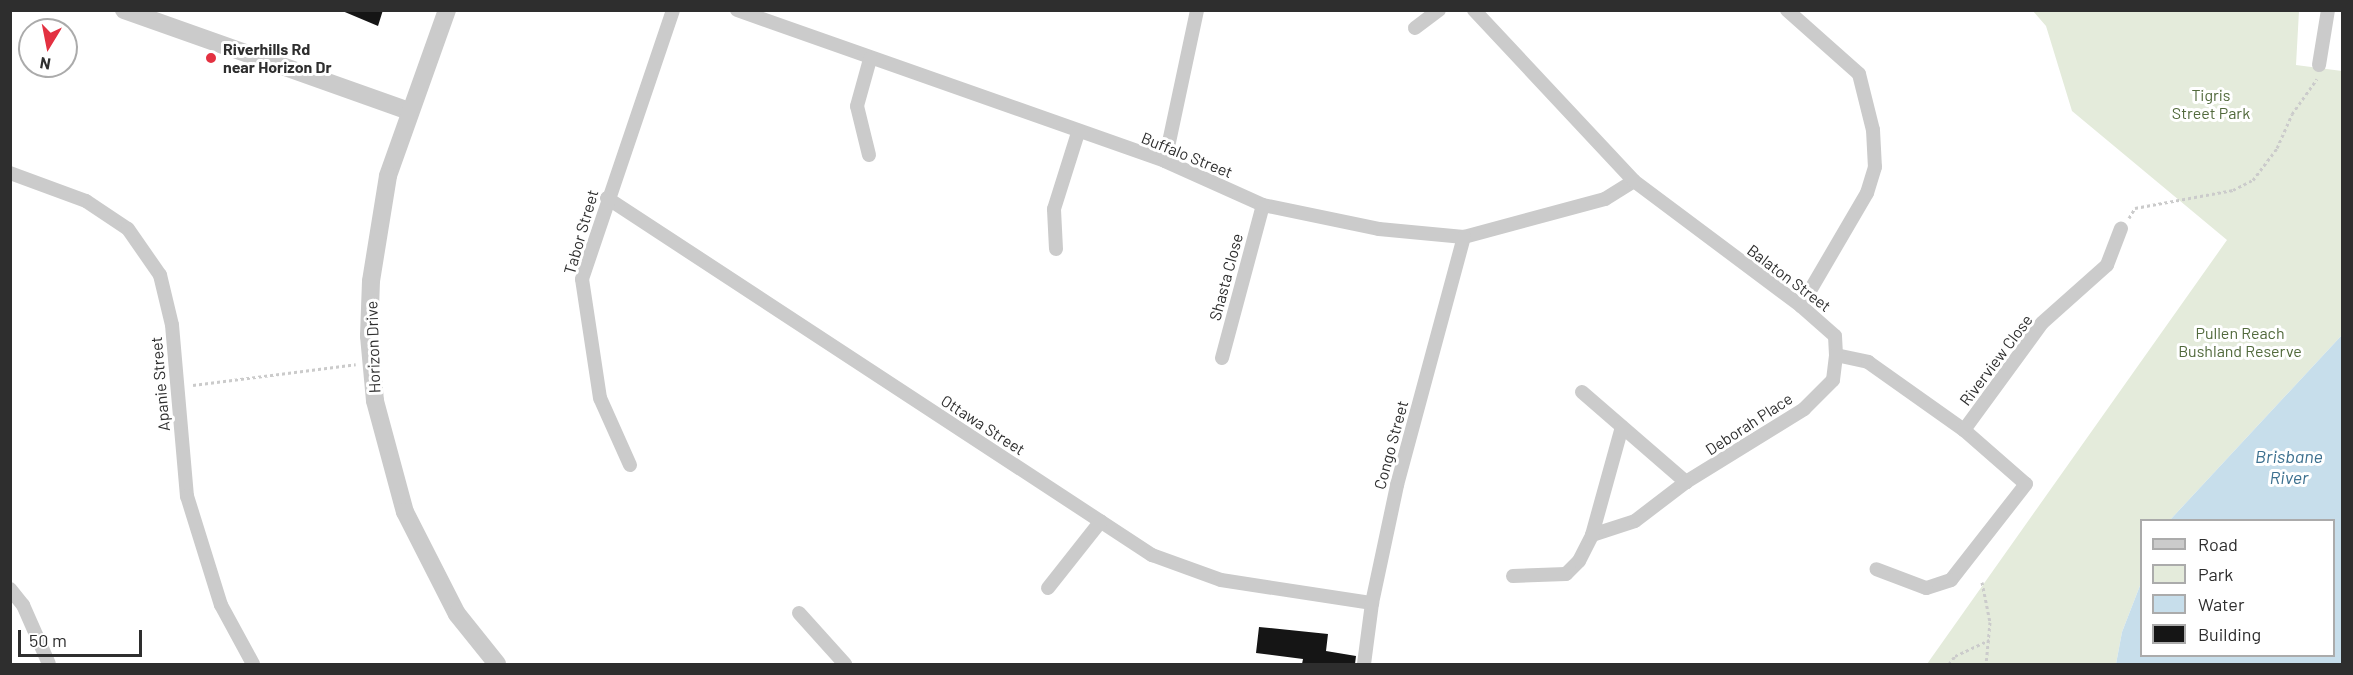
<!DOCTYPE html>
<style>
body{margin:0}
#map{position:relative;width:2353px;height:675px;overflow:hidden;background:#fff;font-family:Barlow,sans-serif}
div>[style]{position:absolute}
.green>*{inset:0;background:#e4ebdb}
.water>*{inset:0;background:#c7deeb}
.building>*{inset:0;background:#151515}
.path>*{height:3px;margin-top:-1.5px;transform-origin:0;background:repeating-linear-gradient(90deg,#cbcbcb 0 3px,transparent 0 6px)}
.minor>*{height:14px;margin:-7px;padding:0 7px;transform-origin:7px;border-radius:7px;background:#cbcbcb}
.tertiary>*{height:18px;margin:-9px;padding:0 9px;transform-origin:9px;border-radius:9px;background:#cbcbcb}
.dots>*{width:16px;height:16px;translate:-50% -50%;box-sizing:border-box;border:3px solid #fff;border-radius:50%}
span{translate:-50% -50%;white-space:nowrap;text-align:center;line-height:1.15;-webkit-text-stroke:6px #fff;paint-order:stroke}
.poi-label{font-size:16px;color:#2e2e2e;font-weight:700}
.left{translate:0 -50%;text-align:left}
.park-label{font-size:16px;color:#51693b}
.street-label{font-size:16px;color:#2e2e2e}
.water-label{font-size:18px;color:#3c708f;font-style:italic}
.frame{position:absolute;inset:0;border:12px solid #2e2e2e;pointer-events:none}
.legend{position:absolute;left:2140px;top:519px;width:195px;height:138px;box-sizing:border-box;background:#fff;border:2px solid #ababab;margin:0;padding:8px 10px;list-style:none;font-size:18px;color:#2e2e2e}
.legend li{display:flex;align-items:center;gap:12px;height:30px}
.legend b{width:30px;border:2px solid #ababab}
.north{position:absolute;left:18px;top:18px;width:60px;height:60px;box-sizing:border-box;background:#fff;border:2px solid #ababab;border-radius:50%;rotate:190deg;font-size:16px;font-weight:700;line-height:24px;text-align:center;color:#2e2e2e}
.north::after{content:'';display:block;margin:auto;width:21px;height:27px;background:#e33141;clip-path:polygon(50% 0,100% 100%,50% 72%,0 100%)}
.scale{position:absolute;left:18px;top:630px;width:124px;height:27px;box-sizing:border-box;border:3px solid #2e2e2e;border-top:0;padding-left:8px;font-size:18px;line-height:21px;white-space:nowrap;color:#2e2e2e;-webkit-text-stroke:4px #fff;paint-order:stroke}
</style>
<div id="map">
<div class="green">
<div style="clip-path:polygon(2033px 11px,2299px 11px,2296px 65px,2342px 71px,2342px 335px,2170px 520px,2142px 520px,2141px 583px,2122px 632px,2116px 664px,1927px 664px,2227px 240px,2072px 111px,2046px 26px)"></div>
</div>
<div class="water">
<div style="clip-path:polygon(2342px 335px,2342px 664px,2116px 664px,2122px 632px,2141px 583px,2142px 656px,2334px 656px,2334px 520px,2170px 520px)"></div>
</div>
<div class="building">
<div style="clip-path:polygon(340px 10px,383px 10px,378px 26px)"></div>
<div style="clip-path:polygon(1259px 627px,1328px 634px,1326px 651px,1356px 656px,1355px 664px,1302px 664px,1303px 659px,1256px 653px)"></div>
</div>
<div class="path">
<div style="left:2129px;top:218px;width:12px;rotate:-59deg"></div>
<div style="left:2135px;top:208px;width:100px;rotate:-10.4deg"></div>
<div style="left:2233px;top:190px;width:22px;rotate:-27deg"></div>
<div style="left:2253px;top:180px;width:40px;rotate:-53deg"></div>
<div style="left:2277px;top:148px;width:37px;rotate:-66deg"></div>
<div style="left:2292px;top:114px;width:43px;rotate:-54.5deg"></div>
<div style="left:193px;top:385px;width:164px;rotate:-7.3deg"></div>
<div style="left:1982px;top:582px;width:41px;rotate:78.7deg"></div>
<div style="left:1990px;top:622px;width:42px;rotate:95.4deg"></div>
<div style="left:1949px;top:664px;width:10px;rotate:-53deg"></div>
<div style="left:1955px;top:656px;width:38px;rotate:-25deg"></div>
</div>
<div class="minor">
<div style="left:737px;top:10px;width:454px;rotate:19.4deg"></div>
<div style="left:1165px;top:161px;width:107px;rotate:24.2deg"></div>
<div style="left:1263px;top:205px;width:118px;rotate:11.7deg"></div>
<div style="left:1379px;top:229px;width:85px;rotate:5.4deg"></div>
<div style="left:1464px;top:237px;width:146px;rotate:-15.1deg"></div>
<div style="left:1605px;top:199px;width:34px;rotate:-32deg"></div>
<div style="left:1474px;top:10px;width:234px;rotate:46.9deg"></div>
<div style="left:1634px;top:181px;width:209px;rotate:36.8deg"></div>
<div style="left:1801px;top:306px;width:45px;rotate:41.4deg"></div>
<div style="left:1835px;top:336px;width:19px;rotate:87deg"></div>
<div style="left:1836px;top:355px;width:33px;rotate:12deg"></div>
<div style="left:1868px;top:362px;width:118px;rotate:35.3deg"></div>
<div style="left:1964px;top:430px;width:82px;rotate:41.1deg"></div>
<div style="left:2026px;top:484px;width:122px;rotate:128deg"></div>
<div style="left:1951px;top:580px;width:26px;rotate:162deg"></div>
<div style="left:1926px;top:588px;width:53px;rotate:-159.2deg"></div>
<div style="left:1787px;top:10px;width:96px;rotate:41.6deg"></div>
<div style="left:1859px;top:74px;width:58px;rotate:76deg"></div>
<div style="left:1873px;top:130px;width:37px;rotate:87deg"></div>
<div style="left:1875px;top:167px;width:27px;rotate:107deg"></div>
<div style="left:1867px;top:193px;width:131px;rotate:120.3deg"></div>
<div style="left:1415px;top:28px;width:30px;rotate:-37deg"></div>
<div style="left:2319px;top:65px;width:56px;rotate:-80.7deg"></div>
<div style="left:869px;top:155px;width:50px;rotate:-103.8deg"></div>
<div style="left:857px;top:106px;width:49px;rotate:-74.5deg"></div>
<div style="left:1165px;top:161px;width:154px;rotate:-78deg"></div>
<div style="left:10px;top:173px;width:81px;rotate:20.2deg"></div>
<div style="left:86px;top:201px;width:50px;rotate:33.7deg"></div>
<div style="left:128px;top:229px;width:56px;rotate:55.2deg"></div>
<div style="left:160px;top:275px;width:51px;rotate:76.5deg"></div>
<div style="left:172px;top:325px;width:172px;rotate:85deg"></div>
<div style="left:187px;top:496px;width:114px;rotate:72.7deg"></div>
<div style="left:221px;top:605px;width:67px;rotate:61.5deg"></div>
<div style="left:607px;top:198px;width:652px;rotate:33.23deg"></div>
<div style="left:1152px;top:555px;width:73px;rotate:19.9deg"></div>
<div style="left:1221px;top:580px;width:153px;rotate:8.7deg"></div>
<div style="left:1056px;top:249px;width:40px;rotate:-92.9deg"></div>
<div style="left:1054px;top:209px;width:80px;rotate:-72.5deg"></div>
<div style="left:1222px;top:358px;width:158px;rotate:-75deg"></div>
<div style="left:1582px;top:392px;width:138px;rotate:40.9deg"></div>
<div style="left:1686px;top:482px;width:139px;rotate:-31.7deg"></div>
<div style="left:1804px;top:409px;width:41px;rotate:-45deg"></div>
<div style="left:1833px;top:380px;width:25px;rotate:-83deg"></div>
<div style="left:1964px;top:430px;width:132px;rotate:-53.9deg"></div>
<div style="left:2042px;top:323px;width:87px;rotate:-41.7deg"></div>
<div style="left:2107px;top:265px;width:39px;rotate:-69deg"></div>
<div style="left:630px;top:465px;width:73px;rotate:-114.1deg"></div>
<div style="left:600px;top:398px;width:120px;rotate:-98.6deg"></div>
<div style="left:582px;top:279px;width:284px;rotate:-71.3deg"></div>
<div style="left:1592px;top:535px;width:45px;rotate:-18deg"></div>
<div style="left:1635px;top:521px;width:64px;rotate:-37.4deg"></div>
<div style="left:1513px;top:576px;width:53px;rotate:-2.2deg"></div>
<div style="left:1566px;top:574px;width:18px;rotate:-45deg"></div>
<div style="left:1579px;top:561px;width:29px;rotate:-63deg"></div>
<div style="left:1592px;top:535px;width:112px;rotate:-74.5deg"></div>
<div style="left:1048px;top:588px;width:85px;rotate:-51.7deg"></div>
<div style="left:10px;top:589px;width:21px;rotate:51deg"></div>
<div style="left:23px;top:605px;width:64px;rotate:66.2deg"></div>
<div style="left:799px;top:613px;width:69px;rotate:48deg"></div>
<div style="left:1364px;top:664px;width:62px;rotate:-82.5deg"></div>
<div style="left:1372px;top:603px;width:121px;rotate:-78deg"></div>
<div style="left:1397px;top:485px;width:257px;rotate:-74.9deg"></div>
</div>
<div class="tertiary">
<div style="left:124px;top:10px;width:303px;rotate:19.5deg"></div>
<div style="left:447px;top:10px;width:176px;rotate:109.6deg"></div>
<div style="left:388px;top:176px;width:106px;rotate:99.2deg"></div>
<div style="left:371px;top:281px;width:55px;rotate:92.1deg"></div>
<div style="left:369px;top:336px;width:65px;rotate:84.7deg"></div>
<div style="left:375px;top:401px;width:115px;rotate:74.9deg"></div>
<div style="left:405px;top:512px;width:114px;rotate:63deg"></div>
<div style="left:457px;top:614px;width:64px;rotate:51.3deg"></div>
</div>
<div class="dots">
<div style="left:211px;top:58px;background:#e33141"></div>
</div>
<div class="poi-label">
<span class="left" style="left:223px;top:58px">Riverhills Rd<br>near Horizon Dr</span>
</div>
<div class="park-label">
<span style="left:2211px;top:104px">Tigris<br>Street Park</span>
<span style="left:2240px;top:342px">Pullen Reach<br>Bushland Reserve</span>
</div>
<div class="street-label">
<span style="left:1187px;top:155px;rotate:22deg">Buffalo Street</span>
<span style="left:581px;top:232px;rotate:-74deg">Tabor Street</span>
<span style="left:1226px;top:277px;rotate:-75deg">Shasta Close</span>
<span style="left:1789px;top:278px;rotate:37deg">Balaton Street</span>
<span style="left:373px;top:347px;rotate:-92deg">Horizon Drive</span>
<span style="left:1996px;top:360px;rotate:-53deg">Riverview Close</span>
<span style="left:160px;top:384px;rotate:-95deg">Apanie Street</span>
<span style="left:1749px;top:424px;rotate:-33deg">Deborah Place</span>
<span style="left:983px;top:425px;rotate:33deg">Ottawa Street</span>
<span style="left:1391px;top:445px;rotate:-75deg">Congo Street</span>
</div>
<div class="water-label">
<span style="left:2289px;top:467px">Brisbane<br>River</span>
</div>
<div class="frame"></div>
<ul class="legend">
<li><b style="height:8px;background:#cbcbcb"></b>Road</li>
<li><b style="height:16px;background:#e4ebdb"></b>Park</li>
<li><b style="height:16px;background:#c7deeb"></b>Water</li>
<li><b style="height:16px;background:#151515"></b>Building</li>
</ul>
<div class="north">N</div>
<div class="scale">50 m</div>
</div>
